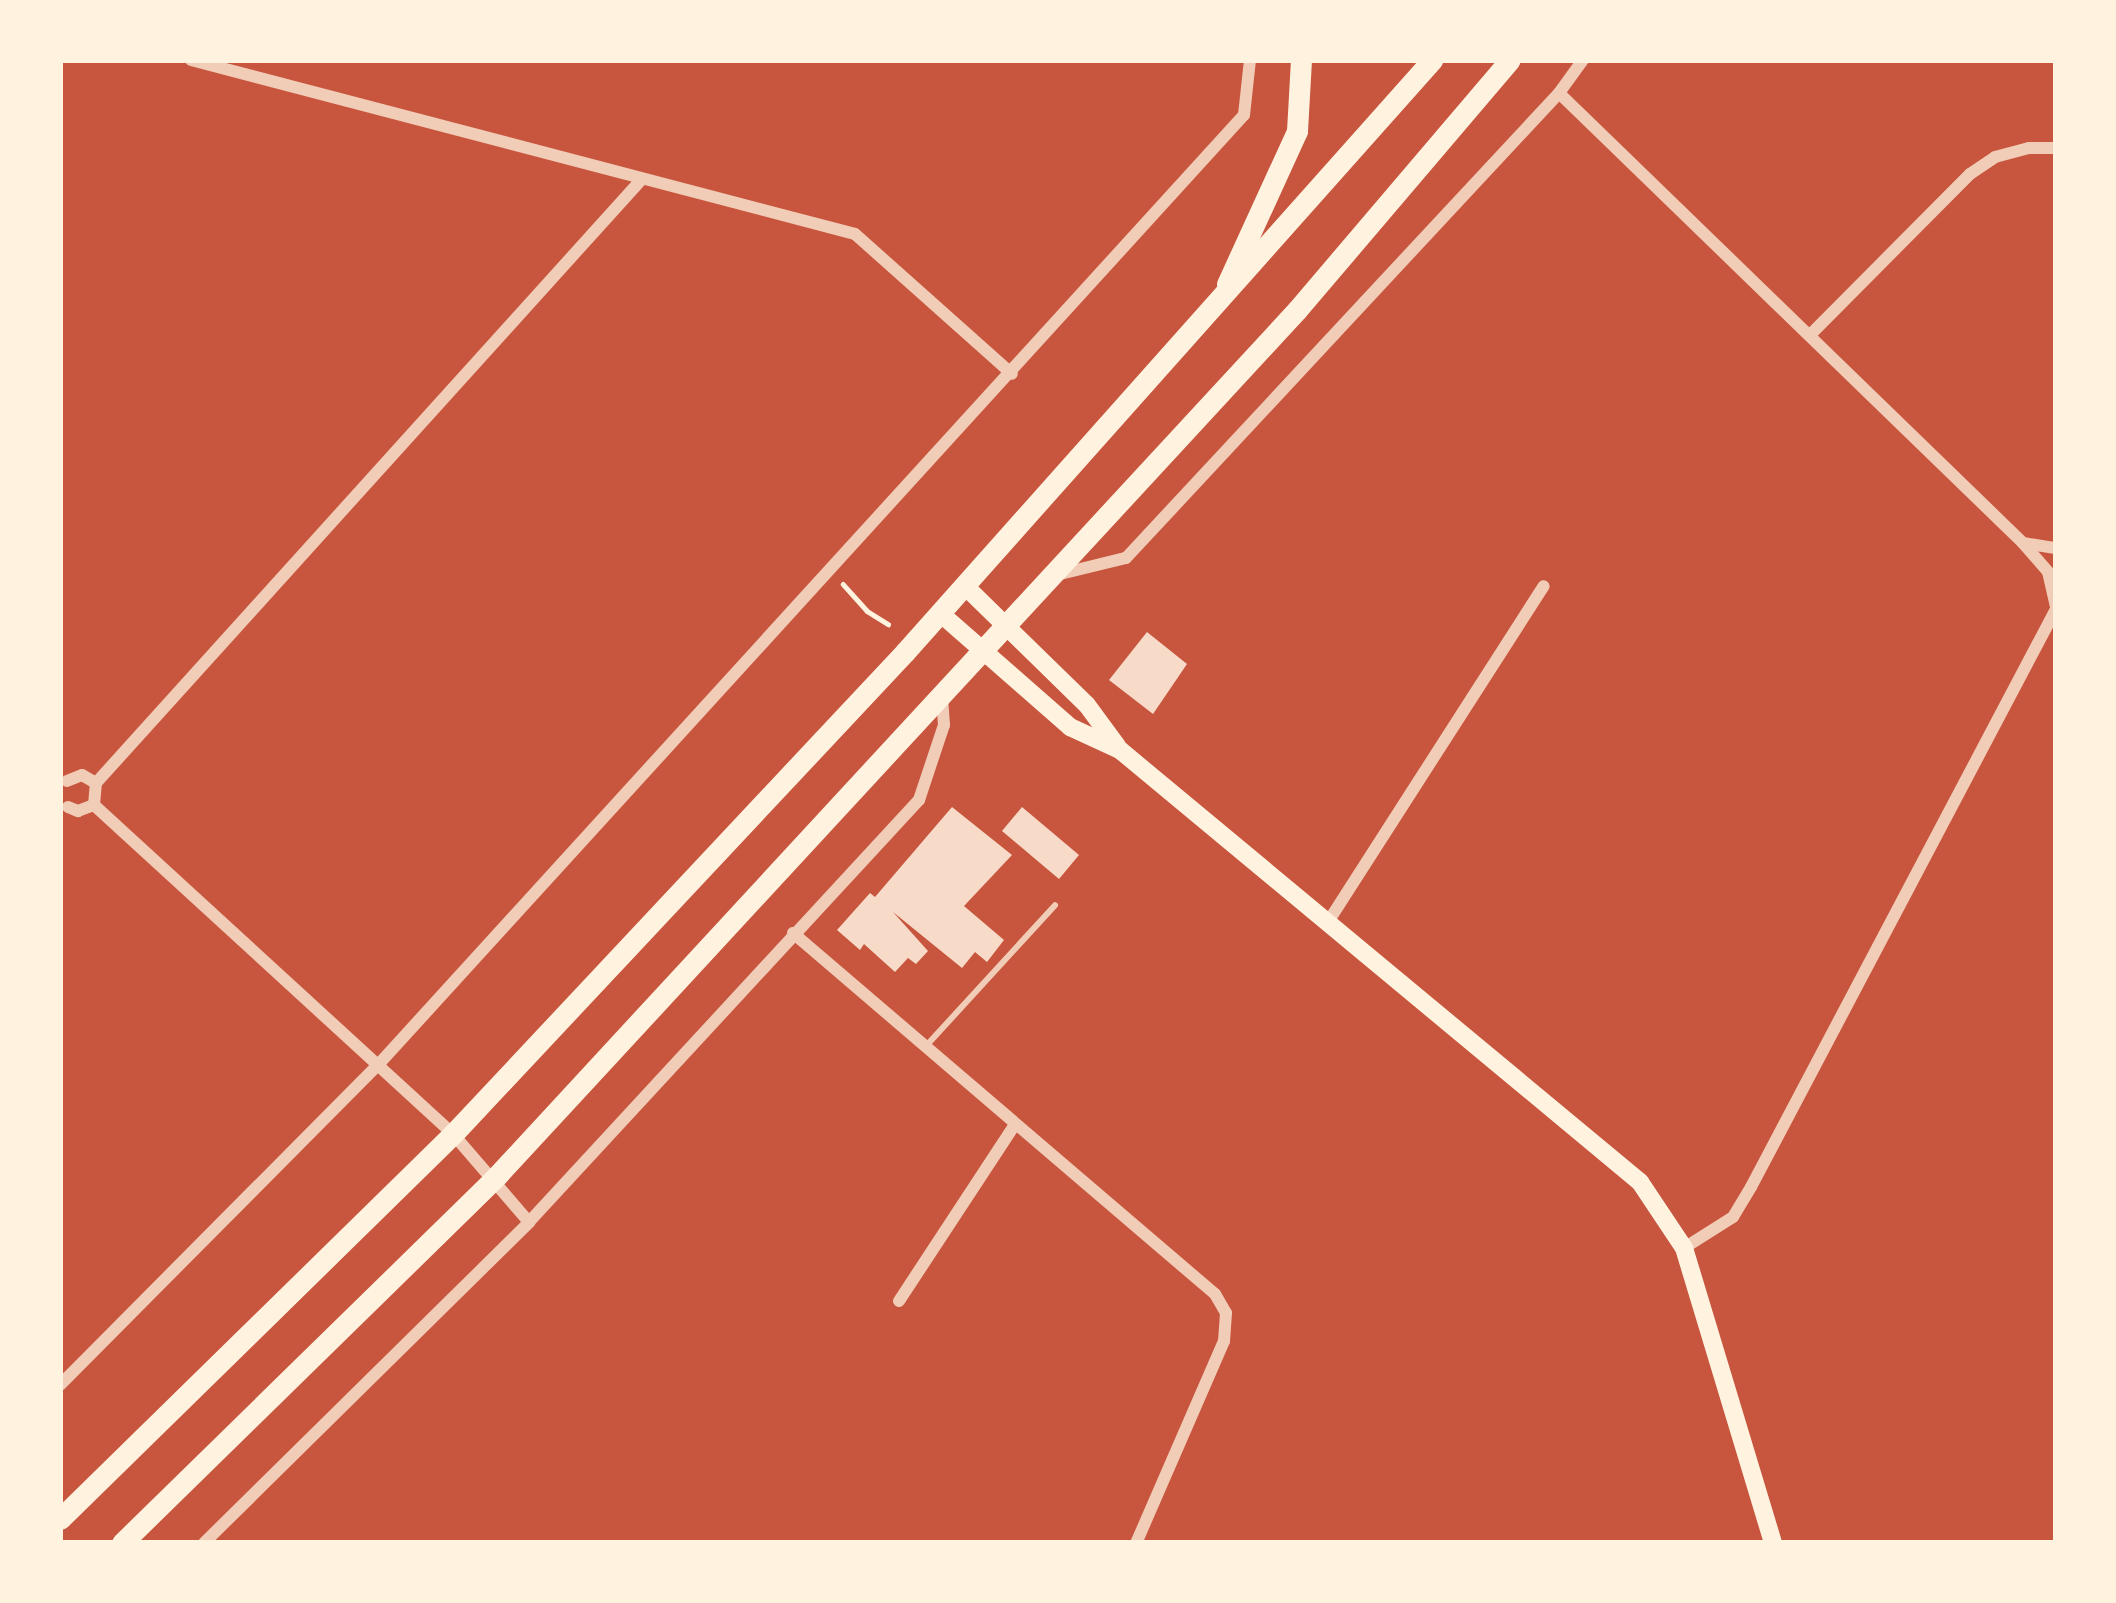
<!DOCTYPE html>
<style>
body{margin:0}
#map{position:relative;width:2116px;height:1603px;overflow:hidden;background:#c8553d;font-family:"Space Grotesk",sans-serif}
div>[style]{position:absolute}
.building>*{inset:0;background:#f7dbc8}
.path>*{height:4.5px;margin:-2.25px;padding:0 2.25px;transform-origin:2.25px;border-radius:2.25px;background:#fff3e0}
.service>*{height:6px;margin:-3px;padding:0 3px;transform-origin:3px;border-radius:3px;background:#f1ccb7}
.minor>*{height:12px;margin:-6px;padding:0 6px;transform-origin:6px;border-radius:6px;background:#f1ccb7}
.secondary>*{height:18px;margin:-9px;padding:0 9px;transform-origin:9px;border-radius:9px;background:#fff3e0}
.primary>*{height:21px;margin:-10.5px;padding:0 10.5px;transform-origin:10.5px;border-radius:10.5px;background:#fff3e0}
.trunk>*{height:21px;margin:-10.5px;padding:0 10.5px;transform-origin:10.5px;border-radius:10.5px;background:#fff3e0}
span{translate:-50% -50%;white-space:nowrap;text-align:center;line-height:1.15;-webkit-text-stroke:10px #fff3e0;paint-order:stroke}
.frame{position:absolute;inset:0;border:63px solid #fff3e0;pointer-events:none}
</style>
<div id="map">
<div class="building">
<div style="clip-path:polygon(1147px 632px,1187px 664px,1153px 714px,1109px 680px)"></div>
<div style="clip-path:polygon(952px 807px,1012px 855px,964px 906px,1004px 940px,987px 962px,975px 952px,962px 968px,893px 912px,928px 951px,916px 964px,908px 958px,895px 972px,864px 944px,860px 950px,837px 930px,870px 893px,875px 897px)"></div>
<div style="clip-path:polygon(1022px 807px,1079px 855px,1059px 879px,1002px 831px)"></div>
</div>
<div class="path">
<div style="left:843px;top:584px;width:36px;rotate:48deg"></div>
<div style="left:867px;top:611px;width:25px;rotate:32deg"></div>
</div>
<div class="service">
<div style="left:926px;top:1046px;width:191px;rotate:-47.5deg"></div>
</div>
<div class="minor">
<div style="left:191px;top:60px;width:686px;rotate:14.68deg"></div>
<div style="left:855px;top:234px;width:210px;rotate:41.7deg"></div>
<div style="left:1559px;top:93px;width:646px;rotate:44.12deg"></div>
<div style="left:2023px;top:543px;width:38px;rotate:49deg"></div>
<div style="left:2048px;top:572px;width:37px;rotate:77deg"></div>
<div style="left:1810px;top:335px;width:227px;rotate:-45.2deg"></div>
<div style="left:1970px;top:174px;width:30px;rotate:-34deg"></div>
<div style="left:1995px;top:157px;width:35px;rotate:-15deg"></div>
<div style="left:2029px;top:148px;width:27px"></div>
<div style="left:2023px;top:543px;width:33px;rotate:9deg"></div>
<div style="left:1056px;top:575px;width:72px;rotate:-13.7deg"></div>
<div style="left:1126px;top:558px;width:635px;rotate:-47.04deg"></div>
<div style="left:1559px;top:93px;width:41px;rotate:-54deg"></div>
<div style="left:67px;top:781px;width:16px;rotate:-22deg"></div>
<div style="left:82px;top:775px;width:16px;rotate:30deg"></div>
<div style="left:96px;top:783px;width:813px;rotate:-47.89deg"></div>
<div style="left:94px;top:805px;width:487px;rotate:42.5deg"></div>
<div style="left:453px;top:1134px;width:116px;rotate:49.2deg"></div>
<div style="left:68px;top:807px;width:11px;rotate:22deg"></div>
<div style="left:78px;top:811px;width:17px;rotate:-21deg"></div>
<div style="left:94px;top:805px;width:22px;rotate:-85deg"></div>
<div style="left:1328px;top:922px;width:399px;rotate:-57.3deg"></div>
<div style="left:793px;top:933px;width:555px;rotate:40.55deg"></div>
<div style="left:1215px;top:1294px;width:22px;rotate:60deg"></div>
<div style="left:1226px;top:1313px;width:28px;rotate:94deg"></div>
<div style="left:1224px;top:1341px;width:220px;rotate:113.5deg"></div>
<div style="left:1684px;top:1248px;width:58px;rotate:-32.3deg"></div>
<div style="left:1733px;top:1217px;width:35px;rotate:-59deg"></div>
<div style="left:1751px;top:1187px;width:654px;rotate:-62.18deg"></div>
<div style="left:899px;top:1301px;width:209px;rotate:-56.7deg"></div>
<div style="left:60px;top:1385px;width:451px;rotate:-45.2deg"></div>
<div style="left:378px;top:1065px;width:1285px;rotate:-47.65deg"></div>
<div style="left:1244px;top:115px;width:55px;rotate:-83.8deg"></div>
<div style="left:204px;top:1543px;width:457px;rotate:-44.6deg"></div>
<div style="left:529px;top:1222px;width:575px;rotate:-47.26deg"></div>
<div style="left:919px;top:800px;width:79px;rotate:-71.6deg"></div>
<div style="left:944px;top:725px;width:29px;rotate:-94deg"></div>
</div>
<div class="secondary">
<div style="left:965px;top:586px;width:170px;rotate:44.3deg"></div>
<div style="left:1087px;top:705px;width:51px;rotate:53.8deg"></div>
<div style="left:940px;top:613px;width:173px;rotate:41.2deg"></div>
<div style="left:1070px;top:727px;width:55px;rotate:24.7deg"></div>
<div style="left:1120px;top:750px;width:676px;rotate:39.72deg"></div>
<div style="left:1640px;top:1182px;width:79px;rotate:56.3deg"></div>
<div style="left:1684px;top:1248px;width:308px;rotate:73.2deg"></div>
</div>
<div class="primary">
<div style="left:1227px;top:284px;width:168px;rotate:-65.4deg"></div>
<div style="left:1297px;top:131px;width:71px;rotate:-86.8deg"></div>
</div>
<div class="trunk">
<div style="left:60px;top:1519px;width:550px;rotate:-44.41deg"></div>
<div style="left:453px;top:1134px;width:661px;rotate:-46.84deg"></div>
<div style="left:905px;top:652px;width:793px;rotate:-48.32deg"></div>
<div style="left:122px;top:1543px;width:520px;rotate:-44.38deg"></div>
<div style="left:494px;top:1179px;width:1183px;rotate:-47.26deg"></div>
<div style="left:1297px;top:310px;width:328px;rotate:-49.6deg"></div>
</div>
<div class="frame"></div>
</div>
